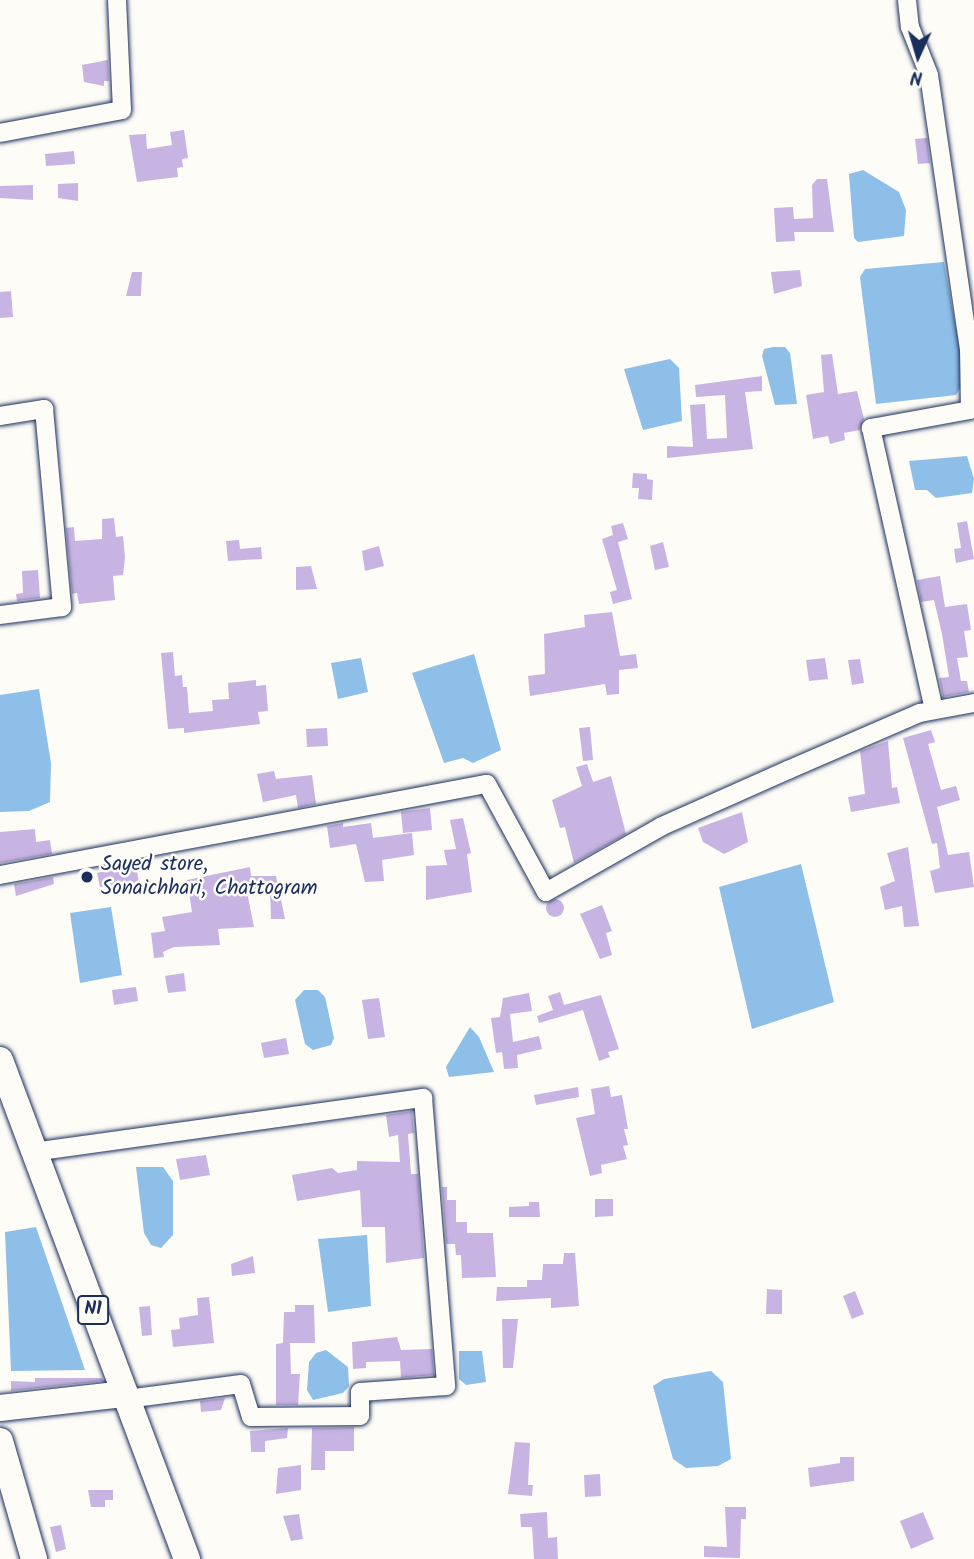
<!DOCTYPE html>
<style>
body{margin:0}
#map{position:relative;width:974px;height:1559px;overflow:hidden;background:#fdfcf7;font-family:Kalam,sans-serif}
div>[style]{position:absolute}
.water>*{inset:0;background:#8dbfe9}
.building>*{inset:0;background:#c8b4e3}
.round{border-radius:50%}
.roads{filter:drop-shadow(0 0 2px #1b2f5e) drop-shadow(0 0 2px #1b2f5e)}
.minor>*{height:18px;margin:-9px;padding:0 9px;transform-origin:9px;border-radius:9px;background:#fdfcf7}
.highway>*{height:26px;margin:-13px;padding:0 13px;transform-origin:13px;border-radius:13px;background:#fdfcf7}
.dots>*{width:19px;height:19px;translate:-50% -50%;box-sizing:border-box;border:4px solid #fdfcf7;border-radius:50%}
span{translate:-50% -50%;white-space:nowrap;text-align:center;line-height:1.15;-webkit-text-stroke:5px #fdfcf7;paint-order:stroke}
.shield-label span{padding:2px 5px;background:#fdfcf7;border:2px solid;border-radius:5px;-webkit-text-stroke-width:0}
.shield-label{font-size:19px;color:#1b2f5e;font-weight:700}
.poi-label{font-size:21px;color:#1b2f5e}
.left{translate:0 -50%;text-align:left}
.north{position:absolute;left:883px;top:21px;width:70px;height:70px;-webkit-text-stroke:5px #fdfcf7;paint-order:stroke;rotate:184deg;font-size:19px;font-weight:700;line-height:28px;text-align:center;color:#1b2f5e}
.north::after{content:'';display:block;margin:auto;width:24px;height:32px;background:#1b2f5e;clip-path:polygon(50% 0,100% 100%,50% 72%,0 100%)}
</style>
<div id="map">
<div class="water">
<div style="clip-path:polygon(863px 170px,899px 192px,906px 210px,904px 236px,858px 242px,854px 238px,849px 174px)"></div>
<div style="clip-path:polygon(944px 262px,965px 380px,956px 395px,876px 404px,860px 277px,865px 269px)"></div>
<div style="clip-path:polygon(773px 347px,785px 347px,790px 353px,797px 404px,775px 405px,762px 356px,764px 349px)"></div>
<div style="clip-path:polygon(670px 359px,679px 368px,682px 421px,643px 430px,624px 369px)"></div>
<div style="clip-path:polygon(967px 456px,974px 479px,972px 493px,936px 498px,927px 490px,915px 490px,909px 461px)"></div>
<div style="clip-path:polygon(474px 654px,501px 750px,473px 763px,463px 758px,444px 763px,412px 673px)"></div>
<div style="clip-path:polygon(361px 658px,368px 692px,338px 699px,331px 663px)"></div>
<div style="clip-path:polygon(39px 689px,51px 763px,50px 802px,29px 811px,0 812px,0 695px)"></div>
<div style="clip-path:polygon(801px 864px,834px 1002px,752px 1029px,719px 887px)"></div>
<div style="clip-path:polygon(111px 907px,122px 975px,80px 983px,70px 913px)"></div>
<div style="clip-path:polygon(304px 990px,318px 990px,325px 997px,334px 1038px,331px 1045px,313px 1050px,305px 1044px,295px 1000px)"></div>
<div style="clip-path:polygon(470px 1027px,479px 1037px,494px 1072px,449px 1077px,446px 1067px)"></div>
<div style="clip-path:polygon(136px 1167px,163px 1167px,173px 1181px,173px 1235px,161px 1248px,151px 1245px,144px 1233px)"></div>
<div style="clip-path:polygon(36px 1227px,85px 1370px,11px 1371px,5px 1232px)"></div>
<div style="clip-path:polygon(367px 1235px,371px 1306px,328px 1312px,318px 1239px)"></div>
<div style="clip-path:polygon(326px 1350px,348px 1367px,349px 1386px,343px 1393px,313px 1400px,307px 1390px,309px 1362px,316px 1353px)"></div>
<div style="clip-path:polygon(459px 1351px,482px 1351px,486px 1382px,466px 1385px,459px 1379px)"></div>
<div style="clip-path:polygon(711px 1371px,723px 1382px,731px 1459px,718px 1466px,686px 1468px,673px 1459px,653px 1386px,664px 1379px)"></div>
</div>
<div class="building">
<div style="clip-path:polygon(108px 60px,109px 81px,104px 81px,104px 86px,84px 82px,82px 65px)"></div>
<div style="clip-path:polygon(184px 130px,188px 158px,182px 159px,183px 167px,177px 168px,178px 177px,137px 182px,129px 135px,146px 134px,147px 149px,172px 145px,170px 132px)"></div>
<div style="clip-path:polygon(927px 138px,930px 163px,918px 164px,915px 139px)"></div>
<div style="clip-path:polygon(74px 151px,75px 164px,46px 166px,45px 154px)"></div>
<div style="clip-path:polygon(817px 179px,827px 179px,834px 232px,794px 232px,795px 241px,776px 242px,774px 208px,793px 207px,794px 219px,813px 218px,812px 185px)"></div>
<div style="clip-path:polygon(78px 183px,78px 201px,58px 198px,58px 184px)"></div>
<div style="clip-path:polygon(33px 185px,33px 200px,0 198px,0 186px)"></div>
<div style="clip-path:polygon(800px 270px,802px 286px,774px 294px,771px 272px)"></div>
<div style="clip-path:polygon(132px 272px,142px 272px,141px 296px,126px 296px)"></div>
<div style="clip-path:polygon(11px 291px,13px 317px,0 318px,0 292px)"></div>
<div style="clip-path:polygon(832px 354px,838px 394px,857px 391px,864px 419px,860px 430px,844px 433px,845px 440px,830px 444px,828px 436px,813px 439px,806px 395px,824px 392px,821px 355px)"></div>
<div style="clip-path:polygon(762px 376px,762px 391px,745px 392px,753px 449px,667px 458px,667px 446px,693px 447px,690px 405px,705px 404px,707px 439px,727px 438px,725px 395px,696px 397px,695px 385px)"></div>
<div style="clip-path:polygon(633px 473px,647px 474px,647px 479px,653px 480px,652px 500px,638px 499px,639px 488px,632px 488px)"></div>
<div style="clip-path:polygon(114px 518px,116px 537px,123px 536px,125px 557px,123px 575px,113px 576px,115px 600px,79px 604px,77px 593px,72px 594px,66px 528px,74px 527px,75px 541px,102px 539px,102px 519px)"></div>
<div style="clip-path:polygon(967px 521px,974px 559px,956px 563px,954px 549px,961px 548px,957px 523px)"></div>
<div style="clip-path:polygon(623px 523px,628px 539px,618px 542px,632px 599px,613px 604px,610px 592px,617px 590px,602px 539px,613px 535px,611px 526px)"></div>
<div style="clip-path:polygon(239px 540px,240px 549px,261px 547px,262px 559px,228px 561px,226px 541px)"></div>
<div style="clip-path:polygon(663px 542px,669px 567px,655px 570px,650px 546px)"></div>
<div style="clip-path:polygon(379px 546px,384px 566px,365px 571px,362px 551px)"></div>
<div style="clip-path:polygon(311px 566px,317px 589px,296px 590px,296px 567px)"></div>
<div style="clip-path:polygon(38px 570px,40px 598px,17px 601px,16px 594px,23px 593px,22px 571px)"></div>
<div style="clip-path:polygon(940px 576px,945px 607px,967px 604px,971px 630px,964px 631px,968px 657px,957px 658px,961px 681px,967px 681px,969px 692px,943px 697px,939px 678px,949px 677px,942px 634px,934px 600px,921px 602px,917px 580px)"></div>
<div style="clip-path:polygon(612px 612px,620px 656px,636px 654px,638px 668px,619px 670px,619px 694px,607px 695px,605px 684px,530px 696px,528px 676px,545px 674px,544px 634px,585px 627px,584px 615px)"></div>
<div style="clip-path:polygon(173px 652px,175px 676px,182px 675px,183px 687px,187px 687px,189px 713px,213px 711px,212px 700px,229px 699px,228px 683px,256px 680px,256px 686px,266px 685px,268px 711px,258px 712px,260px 724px,184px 733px,184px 728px,168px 729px,161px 653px)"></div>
<div style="clip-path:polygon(825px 658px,828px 679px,809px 681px,806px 660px)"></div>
<div style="clip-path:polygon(860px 659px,864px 683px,852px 685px,848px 660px)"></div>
<div style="clip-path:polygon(590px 727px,593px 760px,583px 761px,579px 728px)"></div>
<div style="clip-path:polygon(327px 728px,328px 746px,307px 747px,306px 729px)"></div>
<div style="clip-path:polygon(931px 730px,935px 742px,928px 744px,941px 790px,956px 786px,960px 800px,937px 807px,948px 855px,969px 852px,974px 887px,935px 893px,930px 871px,940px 868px,937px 843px,932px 844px,903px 738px)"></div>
<div style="clip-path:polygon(888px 741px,892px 788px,897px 787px,900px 803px,851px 812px,848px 797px,865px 794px,860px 751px)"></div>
<div style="clip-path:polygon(587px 764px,593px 782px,611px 776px,626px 834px,574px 863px,565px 827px,560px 828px,552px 800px,582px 786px,576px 767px)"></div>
<div style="clip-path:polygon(274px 771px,276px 779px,312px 775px,316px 804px,298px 808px,296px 795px,263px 802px,257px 774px)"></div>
<div style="clip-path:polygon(430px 808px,432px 830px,403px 833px,401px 812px)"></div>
<div style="clip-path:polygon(742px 812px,748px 842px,724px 854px,703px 842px,698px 828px)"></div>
<div style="clip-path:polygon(463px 818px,471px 853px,467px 854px,472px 892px,426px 900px,426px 866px,447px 865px,444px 850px,456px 849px,450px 820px)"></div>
<div style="clip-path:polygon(343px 823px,343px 827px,371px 823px,373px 838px,412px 833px,414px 855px,382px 860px,384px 881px,365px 882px,356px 844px,330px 848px,327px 826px)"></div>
<div style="clip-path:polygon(35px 829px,36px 842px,50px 840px,52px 854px,0 863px,0 832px)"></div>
<div style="clip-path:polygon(908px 847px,919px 926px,904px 927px,902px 906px,885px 910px,880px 887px,895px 881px,887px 853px)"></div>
<div style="clip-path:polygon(150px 859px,150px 862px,136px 865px,139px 883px,100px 887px,97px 873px)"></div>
<div style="clip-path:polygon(250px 867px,251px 876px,276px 876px,285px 919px,271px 919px,270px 890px,247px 892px,254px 927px,218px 929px,220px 945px,174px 947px,163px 952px,164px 957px,154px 958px,151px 933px,165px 931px,162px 917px,192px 912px,187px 880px)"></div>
<div style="clip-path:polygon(53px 877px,54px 884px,16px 896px,14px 884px)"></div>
<div class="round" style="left:546px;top:899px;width:18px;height:18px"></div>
<div style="clip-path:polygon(602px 905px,612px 931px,606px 933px,612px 955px,600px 959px,580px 914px)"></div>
<div style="clip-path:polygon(184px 973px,186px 991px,168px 993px,165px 976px)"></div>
<div style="clip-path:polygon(136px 987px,138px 1001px,114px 1005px,112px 990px)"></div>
<div style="clip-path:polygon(560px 992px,564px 1005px,601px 995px,619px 1049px,608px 1052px,610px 1057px,599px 1061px,583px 1010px,539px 1023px,537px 1016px,553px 1010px,548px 996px)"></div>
<div style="clip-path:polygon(529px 993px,532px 1011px,510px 1014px,513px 1042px,539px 1036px,542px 1049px,517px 1055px,518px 1068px,504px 1069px,502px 1052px,496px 1053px,491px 1018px,500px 1017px,503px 998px)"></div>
<div style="clip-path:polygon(379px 998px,385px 1037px,368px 1039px,362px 1000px)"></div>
<div style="clip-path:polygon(286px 1038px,289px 1054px,264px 1058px,261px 1043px)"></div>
<div style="clip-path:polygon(609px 1086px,611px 1097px,622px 1095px,628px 1129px,624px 1129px,628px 1145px,623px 1146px,627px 1159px,601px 1165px,602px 1173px,590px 1176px,576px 1118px,595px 1114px,591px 1089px)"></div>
<div style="clip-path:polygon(578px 1087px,579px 1097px,536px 1105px,534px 1095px)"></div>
<div style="clip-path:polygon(412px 1111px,414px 1133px,408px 1134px,411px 1174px,418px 1174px,424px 1258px,386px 1263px,385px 1227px,362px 1227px,360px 1190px,297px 1201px,292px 1175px,332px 1168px,338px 1173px,357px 1170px,357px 1161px,400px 1162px,398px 1135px,389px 1137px,386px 1115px)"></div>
<div style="clip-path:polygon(206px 1155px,210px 1175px,180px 1180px,176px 1159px)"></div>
<div style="clip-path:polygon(442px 1187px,447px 1187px,447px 1200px,456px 1200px,456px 1222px,467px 1222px,467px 1233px,493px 1233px,496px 1277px,462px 1278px,461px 1255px,456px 1255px,455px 1244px,446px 1244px)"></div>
<div style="clip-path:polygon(595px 1199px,613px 1199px,613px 1216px,595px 1217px)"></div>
<div style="clip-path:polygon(529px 1202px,539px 1202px,540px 1217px,509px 1217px,509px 1207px,529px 1206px)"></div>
<div style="clip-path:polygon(564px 1253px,575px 1253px,579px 1306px,551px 1308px,551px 1298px,496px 1301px,497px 1287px,527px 1287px,527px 1280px,542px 1280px,543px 1264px,563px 1264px)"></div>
<div style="clip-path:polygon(253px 1256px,255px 1273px,232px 1276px,231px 1264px)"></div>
<div style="clip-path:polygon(767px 1289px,782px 1290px,782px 1314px,766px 1314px)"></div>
<div style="clip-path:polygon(855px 1291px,864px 1314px,852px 1319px,843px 1296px)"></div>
<div style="clip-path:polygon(209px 1297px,214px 1343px,173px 1347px,171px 1330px,180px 1329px,179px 1318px,198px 1315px,197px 1298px)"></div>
<div style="clip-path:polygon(295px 1305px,314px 1305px,315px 1343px,290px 1343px,291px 1374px,300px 1374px,298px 1405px,276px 1405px,276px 1344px,283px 1343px,284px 1312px,295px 1312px)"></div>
<div style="clip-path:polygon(150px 1306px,152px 1335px,142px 1336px,139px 1307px)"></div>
<div style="clip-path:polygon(502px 1319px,518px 1319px,513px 1368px,503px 1368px)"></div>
<div style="clip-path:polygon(397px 1337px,401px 1350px,432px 1349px,434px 1375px,401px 1378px,400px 1361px,366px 1362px,366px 1368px,353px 1369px,352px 1342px)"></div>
<div style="clip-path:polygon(35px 1378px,102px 1378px,103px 1381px,11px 1391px,11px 1381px,35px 1382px)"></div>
<div style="clip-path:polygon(225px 1398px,221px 1410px,201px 1412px,200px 1401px)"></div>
<div style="clip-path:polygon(354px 1427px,354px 1451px,325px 1451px,325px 1470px,311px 1470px,312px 1428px)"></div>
<div style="clip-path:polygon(288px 1428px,287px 1438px,265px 1441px,265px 1452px,251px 1452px,250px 1431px)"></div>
<div style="clip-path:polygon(515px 1442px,530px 1443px,528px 1485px,533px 1485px,532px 1496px,508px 1494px)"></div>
<div style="clip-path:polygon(840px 1457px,854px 1457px,854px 1481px,810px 1487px,808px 1468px,840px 1463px)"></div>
<div style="clip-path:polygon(301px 1465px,301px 1490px,276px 1494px,278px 1468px)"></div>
<div style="clip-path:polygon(600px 1474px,601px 1496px,585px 1497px,584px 1475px)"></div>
<div style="clip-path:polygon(88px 1490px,113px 1490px,113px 1500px,105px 1500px,105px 1507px,91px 1507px)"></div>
<div style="clip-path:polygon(725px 1507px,746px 1507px,746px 1519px,741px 1519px,740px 1558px,704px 1557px,704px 1546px,727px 1547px)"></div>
<div style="clip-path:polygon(547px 1512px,548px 1538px,557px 1537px,558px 1559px,534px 1559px,532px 1527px,521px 1527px,520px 1514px)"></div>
<div style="clip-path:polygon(923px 1512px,934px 1539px,911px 1549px,900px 1521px)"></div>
<div style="clip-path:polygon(299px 1514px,303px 1539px,291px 1541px,283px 1516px)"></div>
<div style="clip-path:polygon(61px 1525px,66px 1549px,56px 1552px,50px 1527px)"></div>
</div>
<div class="roads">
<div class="minor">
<div style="left:907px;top:0;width:27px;rotate:84deg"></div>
<div style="left:910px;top:27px;width:52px;rotate:68.4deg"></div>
<div style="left:929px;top:75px;width:276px;rotate:81.7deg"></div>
<div style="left:969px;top:348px;width:62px;rotate:89.1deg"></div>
<div style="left:970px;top:410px;width:101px;rotate:169.7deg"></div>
<div style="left:871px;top:428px;width:289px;rotate:77.4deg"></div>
<div style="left:0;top:133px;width:124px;rotate:-10.7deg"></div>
<div style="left:122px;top:110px;width:110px;rotate:-92.6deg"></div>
<div style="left:0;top:416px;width:45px;rotate:-9deg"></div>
<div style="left:44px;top:409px;width:199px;rotate:84.8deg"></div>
<div style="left:62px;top:607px;width:63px;rotate:172.6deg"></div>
<div style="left:0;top:875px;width:495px;rotate:-10.6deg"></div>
<div style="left:487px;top:784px;width:123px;rotate:61.4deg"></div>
<div style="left:546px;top:892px;width:133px;rotate:-29.6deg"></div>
<div style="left:662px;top:826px;width:138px;rotate:-24deg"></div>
<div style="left:788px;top:770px;width:144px;rotate:-23.4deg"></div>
<div style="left:920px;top:713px;width:55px;rotate:-10.5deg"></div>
<div style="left:33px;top:1152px;width:394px;rotate:-7.9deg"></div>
<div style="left:423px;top:1098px;width:289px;rotate:85.4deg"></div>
<div style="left:446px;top:1386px;width:86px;rotate:176deg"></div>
<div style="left:360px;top:1392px;width:24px;rotate:90deg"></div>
<div style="left:360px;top:1416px;width:109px;rotate:179.5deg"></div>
<div style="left:251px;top:1417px;width:34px;rotate:-107deg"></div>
<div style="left:241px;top:1384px;width:115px;rotate:172.5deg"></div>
</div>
<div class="highway">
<div style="left:0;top:1060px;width:533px;rotate:69.46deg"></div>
<div style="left:0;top:1408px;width:126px;rotate:-6.4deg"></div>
<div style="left:0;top:1441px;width:123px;rotate:73.9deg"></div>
</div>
</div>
<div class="dots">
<div style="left:87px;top:877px;background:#1b2f5e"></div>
</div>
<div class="shield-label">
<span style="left:93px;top:1310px">N1</span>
</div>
<div class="poi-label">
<span class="left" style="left:101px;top:877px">Sayed store,<br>Sonaichhari, Chattogram</span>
</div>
<div class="north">N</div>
</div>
